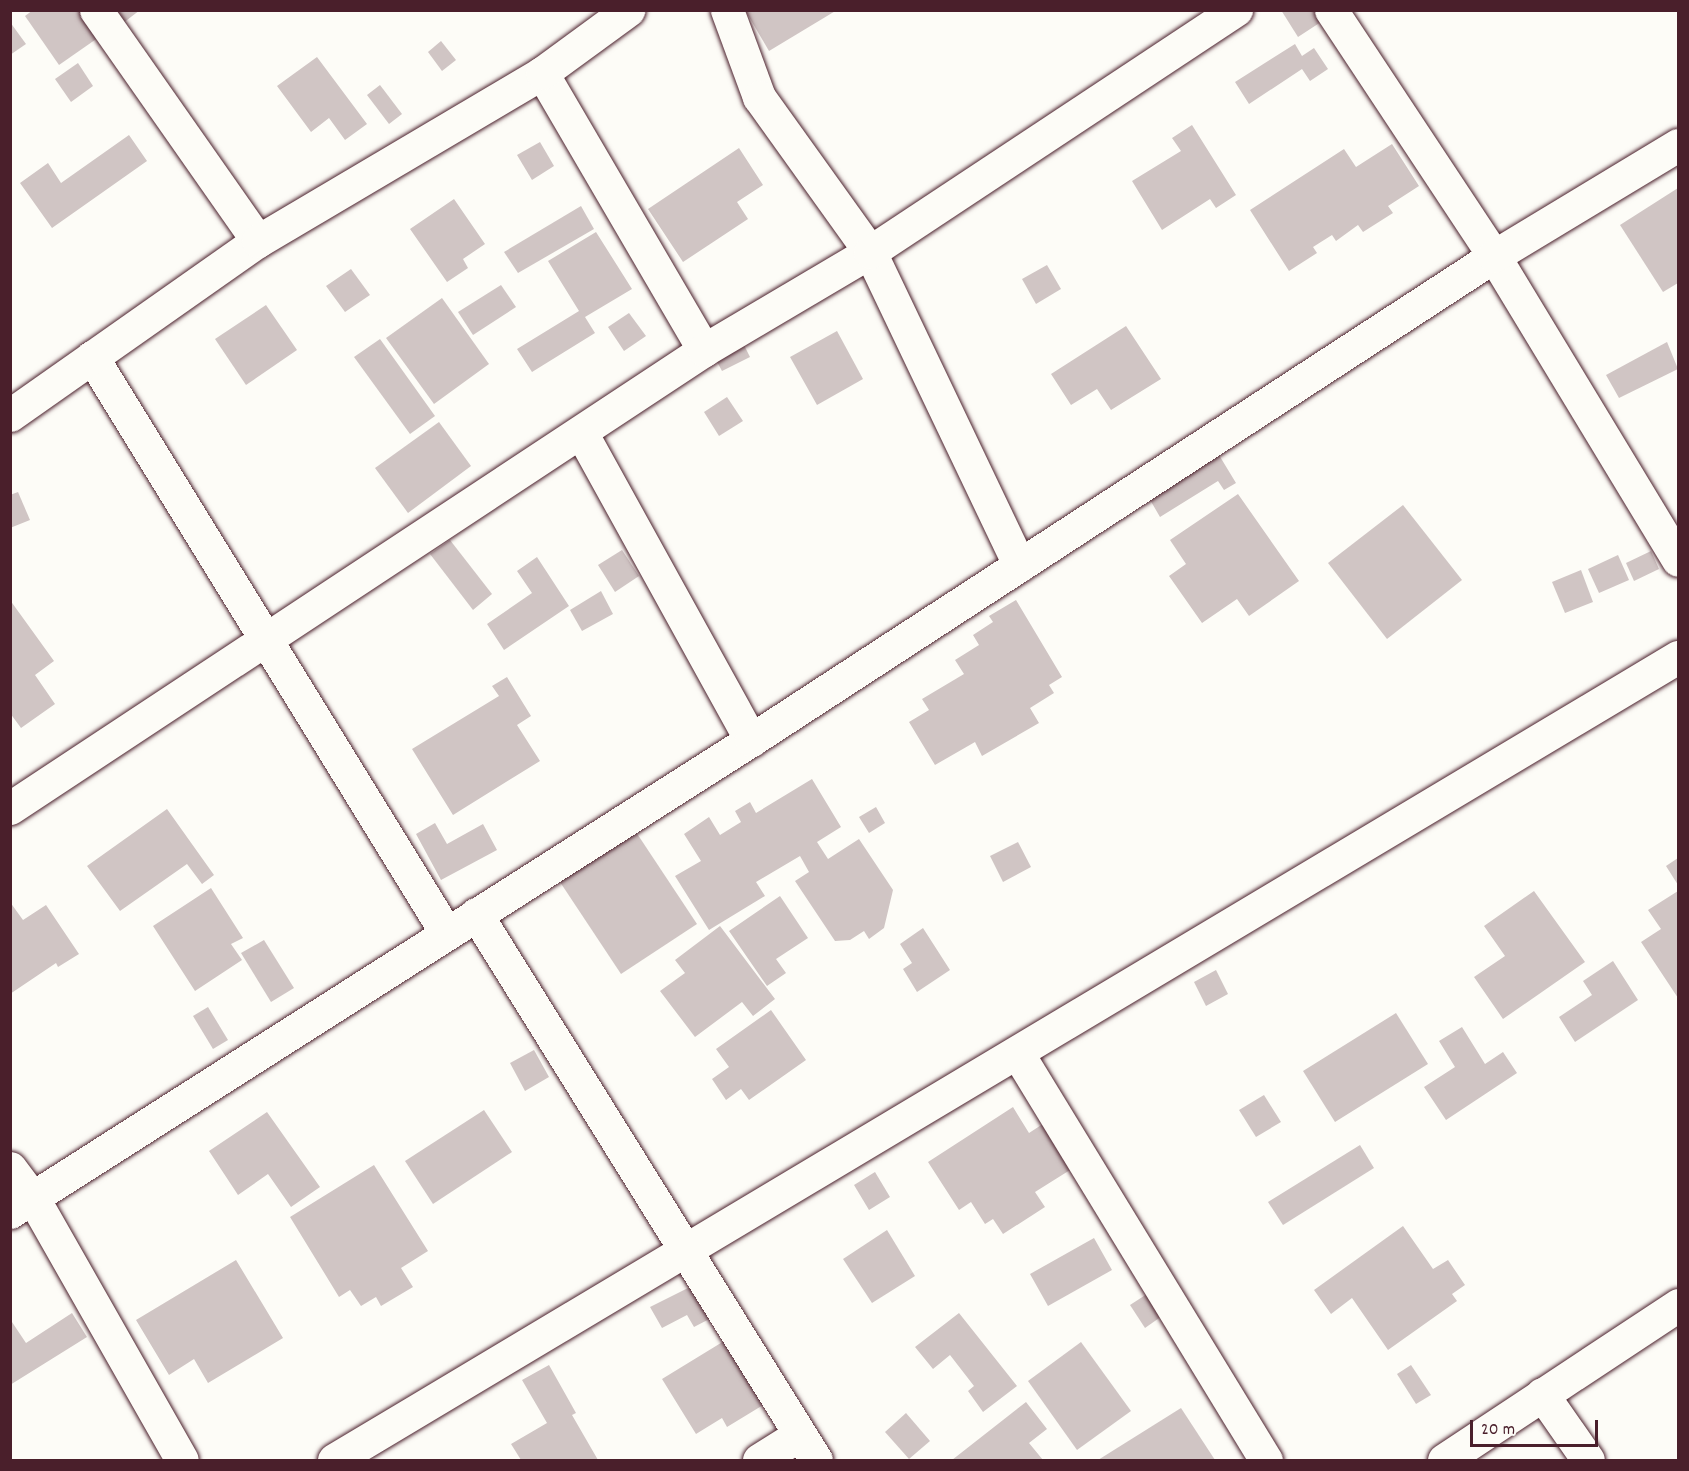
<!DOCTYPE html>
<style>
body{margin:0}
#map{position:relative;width:1689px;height:1471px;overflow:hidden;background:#fdfcf7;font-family:Dekko,sans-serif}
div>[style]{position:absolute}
.building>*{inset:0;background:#d0c5c4}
.roads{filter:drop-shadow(0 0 2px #4a1f2b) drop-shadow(0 0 2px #4a1f2b)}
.minor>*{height:33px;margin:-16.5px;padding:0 16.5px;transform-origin:16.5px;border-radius:16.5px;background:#fdfcf7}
span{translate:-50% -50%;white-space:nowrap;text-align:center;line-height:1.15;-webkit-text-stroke:4.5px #fdfcf7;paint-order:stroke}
.frame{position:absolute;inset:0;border:12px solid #4a1f2b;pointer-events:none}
.scale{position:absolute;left:1470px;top:1420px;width:128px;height:27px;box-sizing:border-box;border:3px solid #4a1f2b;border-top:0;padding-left:8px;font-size:18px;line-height:21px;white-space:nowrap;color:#4a1f2b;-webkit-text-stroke:4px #fdfcf7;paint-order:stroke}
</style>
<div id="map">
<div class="building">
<div style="clip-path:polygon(33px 10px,85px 10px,102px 35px,59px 65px,25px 16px)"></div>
<div style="clip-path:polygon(105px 10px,140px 10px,118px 27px)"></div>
<div style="clip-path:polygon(745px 10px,837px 10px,769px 51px)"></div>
<div style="clip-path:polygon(1281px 10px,1318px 10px,1324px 20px,1298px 37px)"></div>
<div style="clip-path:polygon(10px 22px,26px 44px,10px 55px)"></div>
<div style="clip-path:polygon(441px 41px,456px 60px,442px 71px,428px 52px)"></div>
<div style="clip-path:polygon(1295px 44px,1302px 56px,1314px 48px,1328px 69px,1310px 81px,1302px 69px,1249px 104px,1235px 82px)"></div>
<div style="clip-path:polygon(317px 57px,367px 124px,345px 140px,329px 118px,311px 132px,277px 86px)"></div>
<div style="clip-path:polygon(78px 63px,93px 86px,71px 102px,55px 79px)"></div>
<div style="clip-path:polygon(380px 85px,402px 114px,389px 124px,367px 95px)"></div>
<div style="clip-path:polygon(1192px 125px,1236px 195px,1216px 208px,1210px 199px,1162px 230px,1132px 181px,1181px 151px,1172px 138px)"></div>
<div style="clip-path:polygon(129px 135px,147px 161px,52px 228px,20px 183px,48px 163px,61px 183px)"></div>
<div style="clip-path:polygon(540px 142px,554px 166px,532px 180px,517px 155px)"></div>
<div style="clip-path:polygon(1392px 144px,1419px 186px,1388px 206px,1393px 213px,1363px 232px,1358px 225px,1336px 241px,1332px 235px,1313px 247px,1317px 253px,1289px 271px,1250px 210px,1344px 149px,1356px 167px)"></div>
<div style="clip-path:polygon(739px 148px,763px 185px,737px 202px,748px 219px,683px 262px,648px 209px)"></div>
<div style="clip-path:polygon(1678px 188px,1678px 283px,1663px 292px,1620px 225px)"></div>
<div style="clip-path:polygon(454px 199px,485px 244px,463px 259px,468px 268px,447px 282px,410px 229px)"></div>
<div style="clip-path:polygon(581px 206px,594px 229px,518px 273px,504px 252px)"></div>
<div style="clip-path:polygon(596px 232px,632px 289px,585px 317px,595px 333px,532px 372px,517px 349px,579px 311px,548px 261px)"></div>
<div style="clip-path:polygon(1047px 265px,1061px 289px,1036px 304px,1022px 279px)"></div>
<div style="clip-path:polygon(351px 269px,370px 295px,345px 312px,326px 286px)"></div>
<div style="clip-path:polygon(501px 285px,516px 307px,473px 335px,458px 312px)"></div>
<div style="clip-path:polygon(442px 298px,489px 364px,434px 404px,386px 338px)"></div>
<div style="clip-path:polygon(266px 305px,297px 350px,246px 385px,215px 339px)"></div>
<div style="clip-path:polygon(629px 313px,646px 336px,624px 351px,608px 327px)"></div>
<div style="clip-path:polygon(1126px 326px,1161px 379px,1111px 410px,1097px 389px,1071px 405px,1051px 374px)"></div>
<div style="clip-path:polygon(837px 331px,863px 379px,817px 405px,790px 357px)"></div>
<div style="clip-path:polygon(380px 339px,435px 416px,410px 434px,354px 357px)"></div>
<div style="clip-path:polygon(1667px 342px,1678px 369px,1619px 398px,1606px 375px)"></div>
<div style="clip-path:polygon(743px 343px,750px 357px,722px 371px,715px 358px)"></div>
<div style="clip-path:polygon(727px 397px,743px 421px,719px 436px,704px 412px)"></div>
<div style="clip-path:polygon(439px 422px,471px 466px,408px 513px,375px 468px)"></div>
<div style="clip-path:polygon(1219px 455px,1236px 483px,1224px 490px,1218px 481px,1160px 517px,1149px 498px)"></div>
<div style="clip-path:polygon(18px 492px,30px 520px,10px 528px,10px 495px)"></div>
<div style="clip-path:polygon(1238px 494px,1299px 581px,1249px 616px,1237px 599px,1202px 623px,1169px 576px,1186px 564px,1170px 540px)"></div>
<div style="clip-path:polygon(1403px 505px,1462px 580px,1387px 639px,1328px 563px)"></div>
<div style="clip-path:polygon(450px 540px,492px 594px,473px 610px,430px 554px)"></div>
<div style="clip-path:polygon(622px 550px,639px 576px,615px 592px,598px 565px)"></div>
<div style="clip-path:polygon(1651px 551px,1659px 569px,1634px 581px,1626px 563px)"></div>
<div style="clip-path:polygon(1618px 555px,1629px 580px,1599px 593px,1588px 569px)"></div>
<div style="clip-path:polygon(537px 557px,569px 606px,504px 650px,487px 624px,532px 593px,517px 571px)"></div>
<div style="clip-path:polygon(1581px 570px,1593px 602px,1565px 613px,1552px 582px)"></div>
<div style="clip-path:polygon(601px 591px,613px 614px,582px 631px,570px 610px)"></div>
<div style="clip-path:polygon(10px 600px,54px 661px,35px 675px,55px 704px,21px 728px,10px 713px)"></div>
<div style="clip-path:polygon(1016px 600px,1062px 677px,1049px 685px,1054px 693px,1030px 708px,1039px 723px,982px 756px,975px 742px,935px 765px,909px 722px,929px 710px,922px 699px,964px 674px,955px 660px,979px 645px,973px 635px,993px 622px,989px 616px)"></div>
<div style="clip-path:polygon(507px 677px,531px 716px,517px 725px,540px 761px,453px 815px,412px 749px,499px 696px,492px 686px)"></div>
<div style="clip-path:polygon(812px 779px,841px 827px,817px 842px,828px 859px,859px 839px,893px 890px,884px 928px,869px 939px,864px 931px,850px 940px,835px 941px,795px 881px,809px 872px,800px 856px,756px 882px,765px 896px,709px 930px,675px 876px,701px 861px,684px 834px,709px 817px,720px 835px,741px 822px,735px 811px,750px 802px,756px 813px)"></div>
<div style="clip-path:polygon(876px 807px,885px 823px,869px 833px,859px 817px)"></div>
<div style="clip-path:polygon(167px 809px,214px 875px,202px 884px,187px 864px,120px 911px,87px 866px)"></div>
<div style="clip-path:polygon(435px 823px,447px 844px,483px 824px,497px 850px,441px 880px,416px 834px)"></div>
<div style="clip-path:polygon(634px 829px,697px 924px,621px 974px,558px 879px)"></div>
<div style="clip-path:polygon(1018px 842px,1031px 867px,1003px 882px,990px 856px)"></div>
<div style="clip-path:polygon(1678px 858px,1678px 885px,1666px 866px)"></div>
<div style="clip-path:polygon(211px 888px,243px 938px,231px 944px,242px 960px,195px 991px,153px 926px)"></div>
<div style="clip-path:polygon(1534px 891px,1585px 962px,1503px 1019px,1474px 977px,1505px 956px,1484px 926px)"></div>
<div style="clip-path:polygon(1678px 891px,1678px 998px,1641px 942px,1661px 929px,1648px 910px)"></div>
<div style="clip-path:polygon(780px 896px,808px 938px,776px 959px,786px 973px,767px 986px,729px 931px)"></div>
<div style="clip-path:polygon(10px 902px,23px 920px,46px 905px,79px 954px,58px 967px,56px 963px,10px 994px)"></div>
<div style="clip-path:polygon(720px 926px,775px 999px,753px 1016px,742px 1002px,695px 1037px,660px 991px,685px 973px,675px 960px)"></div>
<div style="clip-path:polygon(923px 928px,950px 970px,917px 992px,903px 969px,912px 963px,900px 944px)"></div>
<div style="clip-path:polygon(264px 940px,294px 988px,271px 1002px,241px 953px)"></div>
<div style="clip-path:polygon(1613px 961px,1638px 1000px,1575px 1042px,1559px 1017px,1592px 995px,1583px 981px)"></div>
<div style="clip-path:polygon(1216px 970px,1228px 994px,1206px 1006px,1194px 982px)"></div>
<div style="clip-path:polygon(208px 1007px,228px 1040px,213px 1049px,193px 1016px)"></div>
<div style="clip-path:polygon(771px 1010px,806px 1060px,749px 1100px,741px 1089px,726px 1100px,712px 1079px,729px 1067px,716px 1049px)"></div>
<div style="clip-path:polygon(1396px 1013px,1428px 1064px,1335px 1122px,1303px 1071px)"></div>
<div style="clip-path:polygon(1462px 1027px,1485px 1064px,1503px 1052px,1517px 1073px,1446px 1120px,1424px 1087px,1455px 1067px,1439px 1041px)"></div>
<div style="clip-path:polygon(534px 1050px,549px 1077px,525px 1091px,510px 1063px)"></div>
<div style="clip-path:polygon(1264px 1095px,1281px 1122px,1256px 1137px,1239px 1110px)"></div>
<div style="clip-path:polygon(1013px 1107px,1029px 1133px,1049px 1120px,1078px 1165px,1035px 1192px,1045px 1207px,1003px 1234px,993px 1219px,985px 1224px,971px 1202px,959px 1210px,928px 1162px)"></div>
<div style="clip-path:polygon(484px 1110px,512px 1152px,433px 1204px,405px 1161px)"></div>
<div style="clip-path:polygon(267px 1112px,320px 1187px,291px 1207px,268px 1174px,238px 1195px,209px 1151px)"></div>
<div style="clip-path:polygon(1360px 1145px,1374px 1168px,1283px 1225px,1268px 1202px)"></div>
<div style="clip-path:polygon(374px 1165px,428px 1251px,401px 1268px,413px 1287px,381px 1306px,376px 1297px,361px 1306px,350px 1290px,339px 1297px,290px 1217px)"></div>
<div style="clip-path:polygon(875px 1172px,890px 1197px,869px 1210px,854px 1185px)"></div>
<div style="clip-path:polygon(1403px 1226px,1433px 1269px,1448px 1260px,1465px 1285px,1452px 1294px,1457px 1301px,1388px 1350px,1352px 1298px,1331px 1314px,1314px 1290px)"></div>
<div style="clip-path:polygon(887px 1230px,915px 1276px,872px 1303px,843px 1259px)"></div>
<div style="clip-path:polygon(1094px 1238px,1112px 1270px,1048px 1306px,1030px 1274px)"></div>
<div style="clip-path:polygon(236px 1260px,283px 1338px,208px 1383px,194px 1359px,169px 1375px,136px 1320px)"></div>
<div style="clip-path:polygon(700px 1282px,717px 1315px,694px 1327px,687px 1315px,662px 1328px,650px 1307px)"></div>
<div style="clip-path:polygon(1147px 1294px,1162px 1316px,1145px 1328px,1130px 1305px)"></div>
<div style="clip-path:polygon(72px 1313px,87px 1337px,10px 1385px,10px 1319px,26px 1343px)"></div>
<div style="clip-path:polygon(959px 1313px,1017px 1386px,983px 1412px,968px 1391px,974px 1386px,950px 1355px,933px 1369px,915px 1347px)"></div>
<div style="clip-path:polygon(729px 1338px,768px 1402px,727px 1427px,722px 1418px,696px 1434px,662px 1379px)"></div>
<div style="clip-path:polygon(1081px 1342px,1131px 1411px,1077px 1450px,1028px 1381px)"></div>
<div style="clip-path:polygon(549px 1365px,576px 1413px,572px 1415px,598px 1460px,521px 1460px,511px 1444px,547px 1423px,522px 1380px)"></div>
<div style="clip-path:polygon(1411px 1365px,1431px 1395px,1416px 1404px,1397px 1374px)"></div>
<div style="clip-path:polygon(1026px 1402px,1047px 1429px,1029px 1443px,1043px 1460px,952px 1460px)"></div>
<div style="clip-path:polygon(1181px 1408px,1215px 1460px,1098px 1460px)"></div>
<div style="clip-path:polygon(906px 1413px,930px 1441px,909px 1459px,885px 1432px)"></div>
</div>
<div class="roads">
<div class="minor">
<div style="left:96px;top:10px;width:282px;rotate:55deg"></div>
<div style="left:727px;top:10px;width:93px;rotate:69.8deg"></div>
<div style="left:759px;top:97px;width:191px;rotate:54.4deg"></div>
<div style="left:870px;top:252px;width:347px;rotate:64.5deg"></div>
<div style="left:1331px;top:10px;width:295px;rotate:56.5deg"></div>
<div style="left:1494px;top:256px;width:355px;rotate:58.8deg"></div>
<div style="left:542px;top:73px;width:321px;rotate:59.7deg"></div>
<div style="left:92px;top:357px;width:677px;rotate:58.4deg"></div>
<div style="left:10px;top:415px;width:303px;rotate:-35.1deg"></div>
<div style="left:258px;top:241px;width:330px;rotate:-30.6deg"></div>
<div style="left:542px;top:73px;width:107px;rotate:-36.2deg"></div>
<div style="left:582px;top:434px;width:350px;rotate:61.1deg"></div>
<div style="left:10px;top:808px;width:832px;rotate:-33.42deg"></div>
<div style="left:704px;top:350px;width:193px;rotate:-30.6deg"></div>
<div style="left:870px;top:252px;width:439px;rotate:-33.5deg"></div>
<div style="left:476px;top:914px;width:643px;rotate:58.09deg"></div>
<div style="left:1018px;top:1054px;width:476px;rotate:58.6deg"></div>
<div style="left:10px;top:1168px;width:38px;rotate:53deg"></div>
<div style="left:33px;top:1198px;width:301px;rotate:60.4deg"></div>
<div style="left:10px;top:1212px;width:879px;rotate:-32.5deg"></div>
<div style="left:751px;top:740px;width:887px;rotate:-33.08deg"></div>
<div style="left:1494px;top:256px;width:215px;rotate:-31.1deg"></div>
<div style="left:1542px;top:1394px;width:80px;rotate:55.1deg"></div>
<div style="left:334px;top:1460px;width:1566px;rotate:-30.86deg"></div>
<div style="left:759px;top:1460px;width:47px;rotate:-32deg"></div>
<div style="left:1444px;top:1460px;width:281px;rotate:-33.5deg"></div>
</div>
</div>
<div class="frame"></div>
<div class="scale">20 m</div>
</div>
